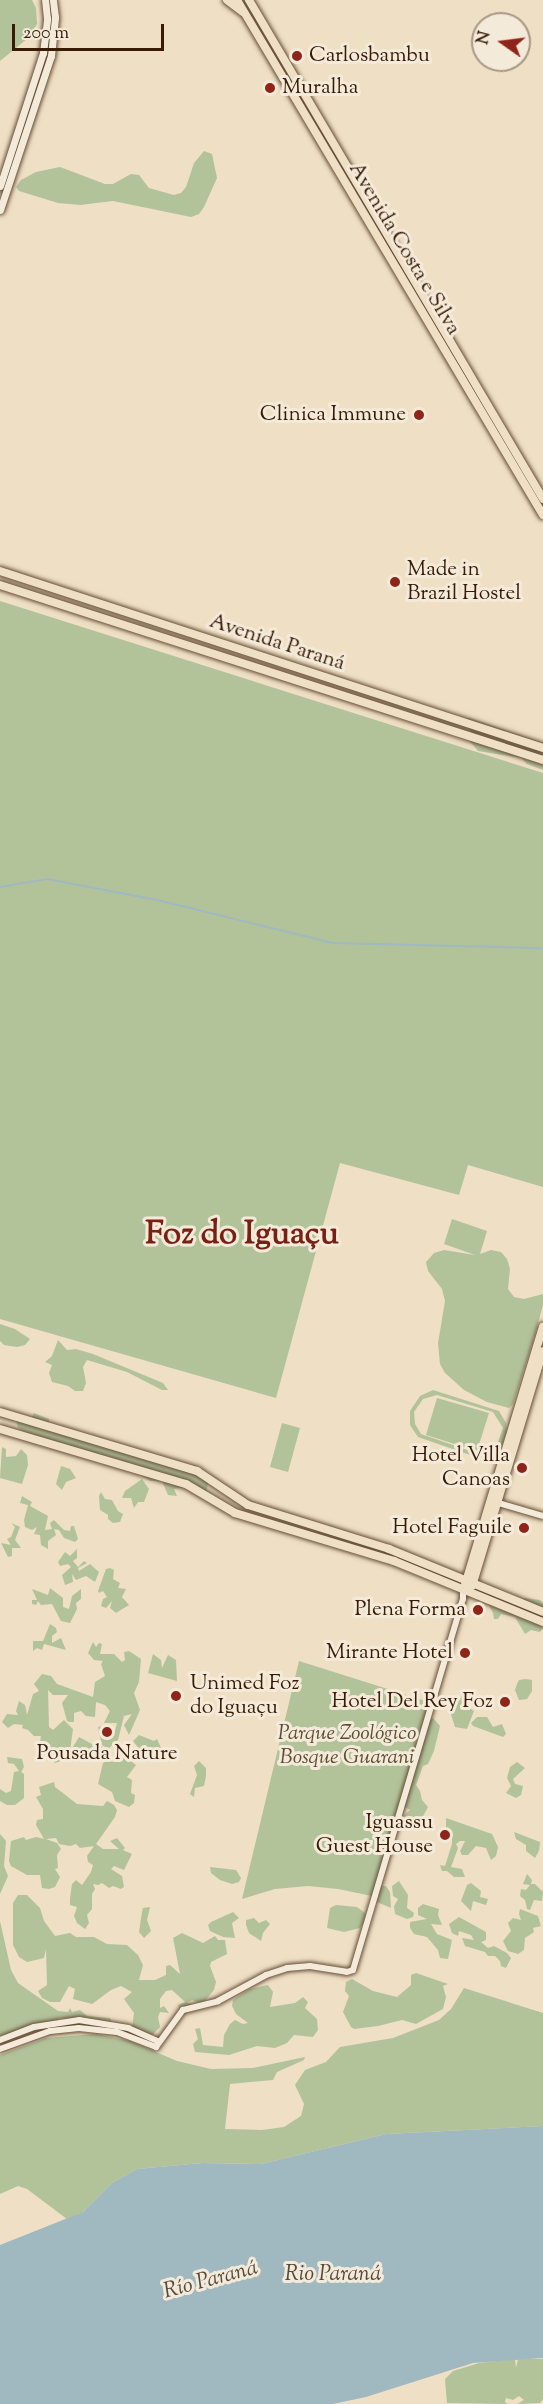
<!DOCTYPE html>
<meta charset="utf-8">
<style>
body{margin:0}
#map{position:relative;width:543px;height:2404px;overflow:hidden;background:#eedfc5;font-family:"Sorts Mill Goudy",serif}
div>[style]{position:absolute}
.green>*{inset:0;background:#b2c39a}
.water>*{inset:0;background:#a0b9c0}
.stream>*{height:1.5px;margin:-0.75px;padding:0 0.75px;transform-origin:0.75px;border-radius:0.75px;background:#a0b9c0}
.roads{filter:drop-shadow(0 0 2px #654c35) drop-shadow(0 0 2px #654c35)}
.tertiary>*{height:6px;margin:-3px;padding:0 3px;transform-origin:3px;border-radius:3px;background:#f4ead9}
.secondary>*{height:7px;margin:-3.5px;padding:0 3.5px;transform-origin:3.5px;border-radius:3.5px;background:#f4ead9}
.primary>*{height:8px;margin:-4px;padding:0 4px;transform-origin:4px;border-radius:4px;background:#eedfc5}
.dots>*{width:16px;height:16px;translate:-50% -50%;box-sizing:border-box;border:3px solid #f4ead9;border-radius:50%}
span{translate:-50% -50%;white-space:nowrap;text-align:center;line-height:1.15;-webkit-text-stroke:6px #f4ead9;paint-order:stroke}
.poi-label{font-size:21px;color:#371b05}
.left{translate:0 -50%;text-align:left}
.right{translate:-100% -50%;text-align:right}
.street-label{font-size:21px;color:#371b05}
.park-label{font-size:21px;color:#5c4d32;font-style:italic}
.water-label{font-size:22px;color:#564a3d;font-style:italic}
.town-label{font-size:33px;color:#7a1f14;font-weight:700}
.north{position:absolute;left:471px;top:12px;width:60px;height:60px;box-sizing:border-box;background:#f4ead9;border:2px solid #a89784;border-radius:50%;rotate:284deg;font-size:16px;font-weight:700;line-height:24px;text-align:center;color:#371b05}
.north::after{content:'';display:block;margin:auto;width:21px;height:27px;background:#8f2418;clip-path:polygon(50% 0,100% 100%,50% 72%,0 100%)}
.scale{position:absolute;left:12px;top:24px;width:152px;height:27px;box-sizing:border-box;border:3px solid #371b05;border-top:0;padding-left:8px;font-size:18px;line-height:21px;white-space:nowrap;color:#371b05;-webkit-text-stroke:4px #f4ead9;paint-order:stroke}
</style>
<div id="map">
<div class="green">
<div style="clip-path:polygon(0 0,32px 0,36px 8px,37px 24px,28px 38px,0 61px)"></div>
<div style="clip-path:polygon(204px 151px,212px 154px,217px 178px,204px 207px,199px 214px,191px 217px,113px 201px,80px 205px,58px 203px,19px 191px,16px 187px,21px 180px,36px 172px,60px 167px,105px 184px,113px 184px,131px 174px,139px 175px,149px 188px,174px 195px,181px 193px,186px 187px,194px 163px)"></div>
<div style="clip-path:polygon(0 601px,543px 773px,543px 1187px,468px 1165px,459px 1195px,340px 1163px,276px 1398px,0 1319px)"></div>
<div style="clip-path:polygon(470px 718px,543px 743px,543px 770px,527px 764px,521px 758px,478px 751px,467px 738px,473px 734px,461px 719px)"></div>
<div style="clip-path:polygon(452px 1219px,487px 1231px,480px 1254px,491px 1250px,501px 1252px,507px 1259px,510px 1269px,508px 1289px,514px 1297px,524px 1299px,543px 1294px,543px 1305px,534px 1338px,513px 1404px,509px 1408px,487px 1402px,464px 1390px,445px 1373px,440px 1364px,438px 1343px,445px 1301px,442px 1289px,428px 1271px,426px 1262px,434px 1253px,444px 1250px,475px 1255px,444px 1244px)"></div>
<div style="clip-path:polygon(0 1324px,15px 1329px,30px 1339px,25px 1345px,17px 1347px,4px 1345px,0 1341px)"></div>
<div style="clip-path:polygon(58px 1340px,67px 1350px,76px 1349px,93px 1354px,163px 1383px,168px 1390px,162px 1390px,127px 1372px,87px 1360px,83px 1367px,86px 1383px,83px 1391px,75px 1391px,68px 1386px,52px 1382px,49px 1373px,52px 1365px,45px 1362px,52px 1356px)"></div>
<div style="clip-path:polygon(evenodd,433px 1390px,499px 1411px,506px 1423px,507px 1432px,501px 1448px,489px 1456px,476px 1457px,418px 1437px,410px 1425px,410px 1411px,420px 1396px,433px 1390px,437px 1395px,493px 1412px,503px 1428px,497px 1445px,488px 1452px,476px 1453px,421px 1434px,415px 1424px,414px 1412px,423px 1399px,437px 1395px)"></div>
<div style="clip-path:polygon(437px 1398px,489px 1413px,477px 1451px,426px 1435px)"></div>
<div style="clip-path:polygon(34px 1413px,49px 1419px,49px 1426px,142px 1459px,207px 1475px,208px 1484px,206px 1493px,187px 1487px,174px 1489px,177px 1496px,168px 1495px,162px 1481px,150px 1481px,141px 1475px,33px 1436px,18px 1428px,16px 1420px,31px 1419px)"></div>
<div style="clip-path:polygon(282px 1423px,300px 1428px,288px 1472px,270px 1467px)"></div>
<div style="clip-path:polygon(2px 1447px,6px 1449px,6px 1457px,16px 1456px,21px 1449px,27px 1455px,28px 1465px,22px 1484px,0 1478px)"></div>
<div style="clip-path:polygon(61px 1466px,70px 1469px,76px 1478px,66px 1482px,62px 1490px,56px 1484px)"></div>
<div style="clip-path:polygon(142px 1479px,149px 1489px,144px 1502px,138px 1502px,134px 1508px,131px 1498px,122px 1498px,125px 1491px)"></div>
<div style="clip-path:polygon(101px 1492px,105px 1499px,112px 1500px,118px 1511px,123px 1514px,120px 1522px,113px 1523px,108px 1519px,108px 1515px,100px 1510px,99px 1496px)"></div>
<div style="clip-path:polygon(22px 1496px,32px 1502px,30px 1506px,48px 1516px,45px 1530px,52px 1529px,50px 1523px,54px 1520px,64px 1530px,70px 1531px,71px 1526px,74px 1526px,78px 1539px,75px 1542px,64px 1538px,59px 1530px,54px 1529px,56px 1535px,48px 1541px,48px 1549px,41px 1545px,40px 1535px,34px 1534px,37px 1527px,32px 1530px,25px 1527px,24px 1520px,28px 1505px,20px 1503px)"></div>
<div style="clip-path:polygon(11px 1523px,20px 1527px,15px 1540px,21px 1548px,12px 1548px,12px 1556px,8px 1557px,1px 1543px,11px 1545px,7px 1539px,11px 1537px,15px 1527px)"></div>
<div style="clip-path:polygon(77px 1549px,77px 1558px,73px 1561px,78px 1567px,84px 1561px,87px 1563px,78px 1568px,79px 1571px,90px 1564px,99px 1572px,95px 1582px,86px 1576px,76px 1580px,72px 1574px,73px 1582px,65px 1585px,62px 1575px,71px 1567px,68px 1564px,60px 1566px,58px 1562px,65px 1552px,70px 1556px)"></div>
<div style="clip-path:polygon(110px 1568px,114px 1570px,113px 1579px,120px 1583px,118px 1588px,126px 1589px,122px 1597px,129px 1605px,116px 1613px,110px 1608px,112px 1601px,106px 1608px,101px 1606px,103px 1599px,107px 1597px,103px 1591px,99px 1593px,98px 1591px,106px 1569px)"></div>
<div style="clip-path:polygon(50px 1588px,63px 1598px,63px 1607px,69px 1609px,72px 1596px,81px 1589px,81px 1599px,76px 1603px,77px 1609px,70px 1623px,61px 1621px,52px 1604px,41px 1605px,38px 1601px,36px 1605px,32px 1604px,32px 1600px,37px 1600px,32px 1589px,48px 1595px)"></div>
<div style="clip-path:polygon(494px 1593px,518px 1602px,525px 1598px,540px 1600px,543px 1603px,543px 1628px,540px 1632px,531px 1630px,525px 1634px,515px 1617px,501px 1614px,498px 1619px,494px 1619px,493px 1613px,486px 1600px,489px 1594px)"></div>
<div style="clip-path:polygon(50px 1624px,56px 1628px,57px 1632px,52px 1636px,52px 1643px,61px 1638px,66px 1650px,44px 1644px,42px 1650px,37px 1648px,33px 1651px,33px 1641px,43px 1641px)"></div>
<div style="clip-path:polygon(93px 1642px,96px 1647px,99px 1643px,102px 1644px,100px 1654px,114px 1654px,122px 1662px,125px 1660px,124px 1652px,129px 1651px,141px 1659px,139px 1682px,134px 1693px,140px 1710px,129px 1735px,124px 1725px,132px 1714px,124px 1716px,118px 1740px,108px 1749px,102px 1745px,98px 1727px,102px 1726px,115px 1731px,117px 1723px,104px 1723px,110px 1711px,105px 1705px,96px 1702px,95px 1717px,86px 1716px,81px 1711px,74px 1713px,74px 1722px,70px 1722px,67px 1721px,62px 1703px,68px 1695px,53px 1695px,48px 1690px,49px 1727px,53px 1730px,64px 1720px,73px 1729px,69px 1758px,55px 1763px,43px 1753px,38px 1753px,41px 1736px,34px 1736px,28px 1730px,22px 1728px,23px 1725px,14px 1724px,8px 1728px,2px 1722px,7px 1714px,18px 1715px,16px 1711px,19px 1701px,25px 1705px,27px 1715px,33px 1694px,39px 1691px,34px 1684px,42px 1674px,51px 1676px,57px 1684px,93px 1697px,95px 1682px,105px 1676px,101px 1664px,103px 1661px,94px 1660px,88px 1653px)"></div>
<div style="clip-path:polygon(153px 1654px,161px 1660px,162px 1668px,168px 1655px,176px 1660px,177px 1681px,148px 1673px)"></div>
<div style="clip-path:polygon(299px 1661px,429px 1702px,409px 1772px,427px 1721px,433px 1718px,440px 1726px,434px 1751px,428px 1764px,423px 1766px,416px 1785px,420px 1791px,422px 1800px,428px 1807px,421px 1820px,423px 1828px,414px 1825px,413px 1820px,403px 1816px,410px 1810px,403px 1806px,372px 1896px,338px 1889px,308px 1886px,275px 1889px,242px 1899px)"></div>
<div style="clip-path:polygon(525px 1679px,532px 1680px,532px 1691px,527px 1699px,519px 1700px,515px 1690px,517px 1684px,519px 1680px)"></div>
<div style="clip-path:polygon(465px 1693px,469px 1695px,468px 1707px,474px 1711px,467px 1729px,455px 1727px,448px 1705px,453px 1700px,458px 1701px)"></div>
<div style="clip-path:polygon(477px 1717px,487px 1717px,493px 1727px,502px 1724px,506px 1734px,503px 1737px,473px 1726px,471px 1723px)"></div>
<div style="clip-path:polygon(139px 1735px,154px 1741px,157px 1739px,161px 1748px,154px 1749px,147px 1759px,133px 1741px)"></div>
<div style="clip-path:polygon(79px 1737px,92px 1744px,99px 1743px,108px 1755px,107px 1758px,101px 1757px,97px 1751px,88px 1755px,86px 1752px,83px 1755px,78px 1754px,73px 1747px)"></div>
<div style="clip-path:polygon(120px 1753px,136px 1765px,127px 1777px,132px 1780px,131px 1793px,135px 1795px,134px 1803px,129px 1807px,115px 1801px,112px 1792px,98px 1784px,103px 1763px,108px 1760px,114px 1762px)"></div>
<div style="clip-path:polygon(7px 1757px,22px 1759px,24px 1767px,21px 1772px,24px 1774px,24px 1798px,15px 1805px,7px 1805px,0 1801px,0 1789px,6px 1793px,11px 1791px,14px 1772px,19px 1771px,14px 1764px,8px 1763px)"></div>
<div style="clip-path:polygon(199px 1761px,206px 1768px,206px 1776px,204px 1786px,195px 1788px,194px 1797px,190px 1794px,197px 1775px,194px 1766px)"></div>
<div style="clip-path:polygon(517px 1762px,525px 1768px,513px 1779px,515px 1784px,523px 1786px,521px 1795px,516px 1798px,506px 1793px,511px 1786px,507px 1778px,510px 1767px)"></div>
<div style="clip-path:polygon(54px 1782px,55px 1787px,77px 1804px,103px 1806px,107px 1801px,114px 1805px,117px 1810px,115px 1817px,96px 1844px,103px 1849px,119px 1849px,110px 1841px,117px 1838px,125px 1848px,123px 1850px,132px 1854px,124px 1870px,114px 1866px,111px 1869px,122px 1876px,124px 1887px,121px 1889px,113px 1886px,109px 1888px,102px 1883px,98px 1885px,93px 1884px,95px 1889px,92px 1894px,92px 1909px,87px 1915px,89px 1923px,85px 1929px,77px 1923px,74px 1916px,77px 1907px,70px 1905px,70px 1898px,72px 1884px,76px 1880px,82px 1885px,91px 1872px,93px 1865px,88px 1862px,87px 1856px,94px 1846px,80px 1848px,76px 1844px,70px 1846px,59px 1844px,56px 1838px,46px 1839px,57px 1843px,61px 1849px,57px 1855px,58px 1868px,55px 1869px,60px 1877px,55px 1887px,49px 1889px,42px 1888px,40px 1875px,27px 1875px,11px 1866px,9px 1861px,11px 1841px,24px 1837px,26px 1840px,36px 1837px,44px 1839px,36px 1825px,37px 1820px,43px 1819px,43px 1809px,36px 1797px,41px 1795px,39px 1787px)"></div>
<div style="clip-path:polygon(446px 1818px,492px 1834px,498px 1847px,496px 1856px,491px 1860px,486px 1848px,476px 1846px,468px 1855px,462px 1855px,460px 1851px,465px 1841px,460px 1841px,456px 1844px,458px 1848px,451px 1867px,462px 1869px,465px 1877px,454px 1877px,447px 1871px,442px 1871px,440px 1865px,445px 1866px,452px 1844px,452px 1831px,446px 1828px)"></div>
<div style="clip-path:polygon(514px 1832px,540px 1842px,539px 1851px,535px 1858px,526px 1851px,526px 1845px,516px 1839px)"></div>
<div style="clip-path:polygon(0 1834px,6px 1841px,4px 1866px,8px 1876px,0 1894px)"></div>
<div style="clip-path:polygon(210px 1867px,236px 1870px,241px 1878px,239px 1882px,232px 1884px,220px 1880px,211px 1873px)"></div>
<div style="clip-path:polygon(527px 1874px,532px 1880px,531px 1884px,535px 1884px,543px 1892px,542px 1901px,534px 1900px,530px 1910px,527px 1909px,525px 1900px,520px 1896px,521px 1889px,526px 1890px,530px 1885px,523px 1884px)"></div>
<div style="clip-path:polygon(399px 1881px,408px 1895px,407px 1908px,414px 1913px,413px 1917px,407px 1919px,395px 1914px,394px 1906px,398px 1899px,393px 1896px,392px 1886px)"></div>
<div style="clip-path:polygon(471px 1883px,481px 1891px,480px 1897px,488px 1899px,486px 1905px,473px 1901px,471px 1911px,461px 1901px,467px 1885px)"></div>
<div style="clip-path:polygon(379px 1886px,386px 1886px,390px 1892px,391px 1908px,377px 1902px)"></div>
<div style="clip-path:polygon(18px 1895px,27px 1895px,40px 1908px,44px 1921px,55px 1936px,70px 1933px,76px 1937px,94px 1937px,107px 1944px,127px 1945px,138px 1955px,143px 1965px,139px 1980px,155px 1980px,166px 1975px,166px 1966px,170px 1965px,180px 1974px,173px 1938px,182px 1933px,203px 1943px,215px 1936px,218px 1940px,225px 1940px,227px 1954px,211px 1962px,210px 1966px,216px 1982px,214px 1990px,202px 2004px,192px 2000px,187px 2003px,194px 2005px,180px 2011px,178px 2005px,185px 2002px,172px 1990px,166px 1991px,160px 1999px,160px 2008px,164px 2006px,169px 2013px,160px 2012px,158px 2017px,160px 2027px,152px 2035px,132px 2028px,134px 2013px,124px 1999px,132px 1992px,121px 1986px,111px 1990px,92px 2004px,73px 1999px,75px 1989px,69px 1986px,60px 2002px,50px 2002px,42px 1998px,38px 1991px,47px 1985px,46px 1949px,44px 1958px,27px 1962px,19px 1957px,13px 1945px,13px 1903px)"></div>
<div style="clip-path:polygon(423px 1904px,439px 1909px,438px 1915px,442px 1925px,431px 1924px,437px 1934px,452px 1940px,448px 1959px,440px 1958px,438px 1950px,427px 1937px,414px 1934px,410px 1928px,410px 1922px,427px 1919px,418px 1915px,418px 1908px)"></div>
<div style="clip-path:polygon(336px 1905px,357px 1907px,365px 1913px,366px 1918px,360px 1928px,344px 1932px,327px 1928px,330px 1908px)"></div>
<div style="clip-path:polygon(150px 1907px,147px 1920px,151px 1931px,144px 1938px,139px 1932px,142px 1912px,143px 1908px)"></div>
<div style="clip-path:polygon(0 1908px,0 1921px,11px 1970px,18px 1983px,58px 2011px,68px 2012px,70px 2008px,72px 2012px,80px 2010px,87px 2016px,110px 2018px,112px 2023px,59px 2018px,56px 2027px,50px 2030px,43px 2026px,0 2037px)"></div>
<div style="clip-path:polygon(520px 1909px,538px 1916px,541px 1926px,533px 1928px,534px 1932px,525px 1938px,524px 1950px,518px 1954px,508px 1951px,503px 1941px,511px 1931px,508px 1923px,513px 1918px,521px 1920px,519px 1914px)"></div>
<div style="clip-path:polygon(233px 1912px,239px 1918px,232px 1923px,235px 1938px,223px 1937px,210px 1931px,208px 1925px,211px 1922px)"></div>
<div style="clip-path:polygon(459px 1917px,486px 1932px,486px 1940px,481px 1942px,488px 1948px,494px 1946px,507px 1953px,511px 1958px,506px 1968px,501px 1966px,500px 1961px,495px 1956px,488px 1956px,485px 1952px,465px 1946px,462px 1938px,474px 1940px,471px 1935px,459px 1931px,458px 1936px,452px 1933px,449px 1924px)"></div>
<div style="clip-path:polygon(254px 1918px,259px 1923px,266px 1920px,270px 1924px,263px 1933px,261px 1941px,249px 1933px,246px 1925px,246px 1920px)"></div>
<div style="clip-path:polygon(416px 1973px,448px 1984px,443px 1986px,446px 1997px,443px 2009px,416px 2024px,402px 2020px,378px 2026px,354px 2029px,351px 2027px,343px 2012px,349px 1996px,345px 1991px,346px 1982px,352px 1979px,373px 1991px,397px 1997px,411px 1985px,411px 1975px)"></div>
<div style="clip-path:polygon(268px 1985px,273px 1992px,270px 2007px,295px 2003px,303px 1997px,308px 2002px,305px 2008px,317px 2019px,318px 2030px,313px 2037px,294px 2035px,287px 2043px,275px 2048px,257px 2046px,229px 2055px,195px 2052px,193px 2044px,198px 2039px,195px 2029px,200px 2028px,203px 2045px,223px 2047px,224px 2035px,230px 2024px,235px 2020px,243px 2024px,248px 2023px,236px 2014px,232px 2006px,233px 2000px,250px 1989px)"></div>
<div style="clip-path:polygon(464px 1988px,543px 2013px,543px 2126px,386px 2134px,261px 2164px,202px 2163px,137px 2169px,112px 2183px,83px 2212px,67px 2219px,27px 2189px,18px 2186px,0 2194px,0 2055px,46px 2038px,96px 2034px,130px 2041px,177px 2061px,211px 2069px,253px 2068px,305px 2057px,304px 2060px,277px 2072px,273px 2080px,230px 2084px,225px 2129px,262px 2130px,284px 2127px,301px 2116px,304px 2104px,295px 2085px,305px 2070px,326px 2062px,340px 2047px,393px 2038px,439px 2020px,451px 2009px)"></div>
<div style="clip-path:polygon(515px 2359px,516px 2368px,518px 2359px,543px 2359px,543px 2399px,540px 2403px,517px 2404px,524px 2400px,519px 2396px,513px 2400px,506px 2398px,505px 2402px,508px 2404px,447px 2403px,445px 2379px,453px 2371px,479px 2363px)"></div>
</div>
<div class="water">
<div style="clip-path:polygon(543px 2126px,543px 2358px,473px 2363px,366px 2397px,333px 2404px,0 2404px,0 2245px,83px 2212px,112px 2183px,137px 2169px,202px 2163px,261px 2164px,386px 2134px)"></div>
</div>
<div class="stream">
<div style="left:0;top:887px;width:49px;rotate:-9.5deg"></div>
<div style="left:48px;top:879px;width:116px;rotate:10.9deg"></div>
<div style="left:162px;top:901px;width:176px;rotate:13.8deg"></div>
<div style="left:333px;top:943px;width:210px;rotate:1.4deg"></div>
</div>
<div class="roads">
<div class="tertiary">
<div style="left:495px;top:1502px;width:50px;rotate:16.3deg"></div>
<div style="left:0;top:2040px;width:36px;rotate:-21deg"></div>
<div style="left:34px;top:2027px;width:46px;rotate:-8.8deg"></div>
<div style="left:79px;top:2020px;width:50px;rotate:9.3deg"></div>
<div style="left:128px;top:2028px;width:34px;rotate:24deg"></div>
<div style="left:0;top:2049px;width:53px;rotate:-19.8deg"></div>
<div style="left:50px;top:2031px;width:29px;rotate:-6deg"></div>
<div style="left:79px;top:2028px;width:38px;rotate:6deg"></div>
<div style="left:117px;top:2032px;width:42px;rotate:21deg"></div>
<div style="left:156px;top:2047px;width:46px;rotate:-53.9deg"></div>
<div style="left:183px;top:2010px;width:36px;rotate:-14deg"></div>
<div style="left:218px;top:2001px;width:55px;rotate:-28.4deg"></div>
<div style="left:266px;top:1975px;width:22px;rotate:-18deg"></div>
<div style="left:287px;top:1968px;width:23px;rotate:-5deg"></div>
<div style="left:310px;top:1966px;width:37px;rotate:9deg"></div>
<div style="left:347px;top:1972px;width:6px;rotate:-18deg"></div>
<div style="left:353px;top:1970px;width:387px;rotate:-73.5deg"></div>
<div style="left:463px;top:1599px;width:10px;rotate:-90deg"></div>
</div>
<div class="secondary">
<div style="left:0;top:186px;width:140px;rotate:-72.1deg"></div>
<div style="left:43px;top:53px;width:35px;rotate:-83deg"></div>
<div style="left:47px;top:18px;width:18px;rotate:-96deg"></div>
<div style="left:0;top:210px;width:162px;rotate:-71.7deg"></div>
<div style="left:51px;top:56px;width:39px;rotate:-84deg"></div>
<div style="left:55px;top:17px;width:17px;rotate:-97deg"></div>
</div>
<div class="primary">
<div style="left:227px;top:0;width:20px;rotate:37deg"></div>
<div style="left:237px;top:0;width:599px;rotate:59.28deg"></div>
<div style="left:249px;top:0;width:579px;rotate:59.49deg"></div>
<div style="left:0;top:571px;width:571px;rotate:18.05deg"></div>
<div style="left:0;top:585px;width:571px;rotate:17.86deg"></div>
<div style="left:0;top:1412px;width:206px;rotate:16.7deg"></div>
<div style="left:197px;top:1471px;width:61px;rotate:33.7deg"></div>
<div style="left:248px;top:1505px;width:148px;rotate:17.3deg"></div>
<div style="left:389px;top:1549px;width:166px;rotate:22.2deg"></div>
<div style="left:0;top:1429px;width:194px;rotate:16.5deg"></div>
<div style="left:186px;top:1484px;width:57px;rotate:30.6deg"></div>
<div style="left:235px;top:1513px;width:166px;rotate:16.8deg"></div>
<div style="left:394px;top:1561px;width:161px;rotate:22.3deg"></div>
<div style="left:465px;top:1585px;width:270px;rotate:-73.2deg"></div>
<div style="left:472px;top:1586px;width:245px;rotate:-73.2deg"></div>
</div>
</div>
<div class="dots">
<div style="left:297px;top:56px;background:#8f2418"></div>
<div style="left:270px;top:88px;background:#8f2418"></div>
<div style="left:419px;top:415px;background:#8f2418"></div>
<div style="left:395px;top:582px;background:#8f2418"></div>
<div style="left:522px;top:1468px;background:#8f2418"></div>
<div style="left:524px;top:1528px;background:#8f2418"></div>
<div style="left:478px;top:1610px;background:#8f2418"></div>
<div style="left:465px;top:1653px;background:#8f2418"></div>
<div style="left:176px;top:1696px;background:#8f2418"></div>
<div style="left:505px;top:1702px;background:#8f2418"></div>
<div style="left:107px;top:1732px;background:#8f2418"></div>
<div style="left:445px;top:1835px;background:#8f2418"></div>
</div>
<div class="poi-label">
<span class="left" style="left:309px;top:56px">Carlosbambu</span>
<span class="left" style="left:282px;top:88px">Muralha</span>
<span class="right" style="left:406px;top:415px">Clinica Immune</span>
<span class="left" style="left:407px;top:582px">Made in<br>Brazil Hostel</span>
<span class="right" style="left:510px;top:1468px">Hotel Villa<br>Canoas</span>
<span class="right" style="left:512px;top:1528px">Hotel Faguile</span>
<span class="right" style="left:466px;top:1610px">Plena Forma</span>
<span class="right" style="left:453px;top:1653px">Mirante Hotel</span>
<span class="left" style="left:190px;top:1696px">Unimed Foz<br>do Iguaçu</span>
<span class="right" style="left:493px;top:1702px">Hotel Del Rey Foz</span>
<span style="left:107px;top:1754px">Pousada Nature</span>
<span class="right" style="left:433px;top:1835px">Iguassu<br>Guest House</span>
</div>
<div class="street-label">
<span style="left:404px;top:249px;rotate:59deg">Avenida Costa e Silva</span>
<span style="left:277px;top:643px;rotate:18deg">Avenida Paraná</span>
</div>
<div class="park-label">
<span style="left:347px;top:1746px">Parque Zoológico<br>Bosque Guarani</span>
</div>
<div class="water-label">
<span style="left:333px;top:2276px">Rio Paraná</span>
<span style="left:211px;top:2281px;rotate:-15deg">Río Paraná</span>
</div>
<div class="town-label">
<span style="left:242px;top:1236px">Foz do Iguaçu</span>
</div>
<div class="north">N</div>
<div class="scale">200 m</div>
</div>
